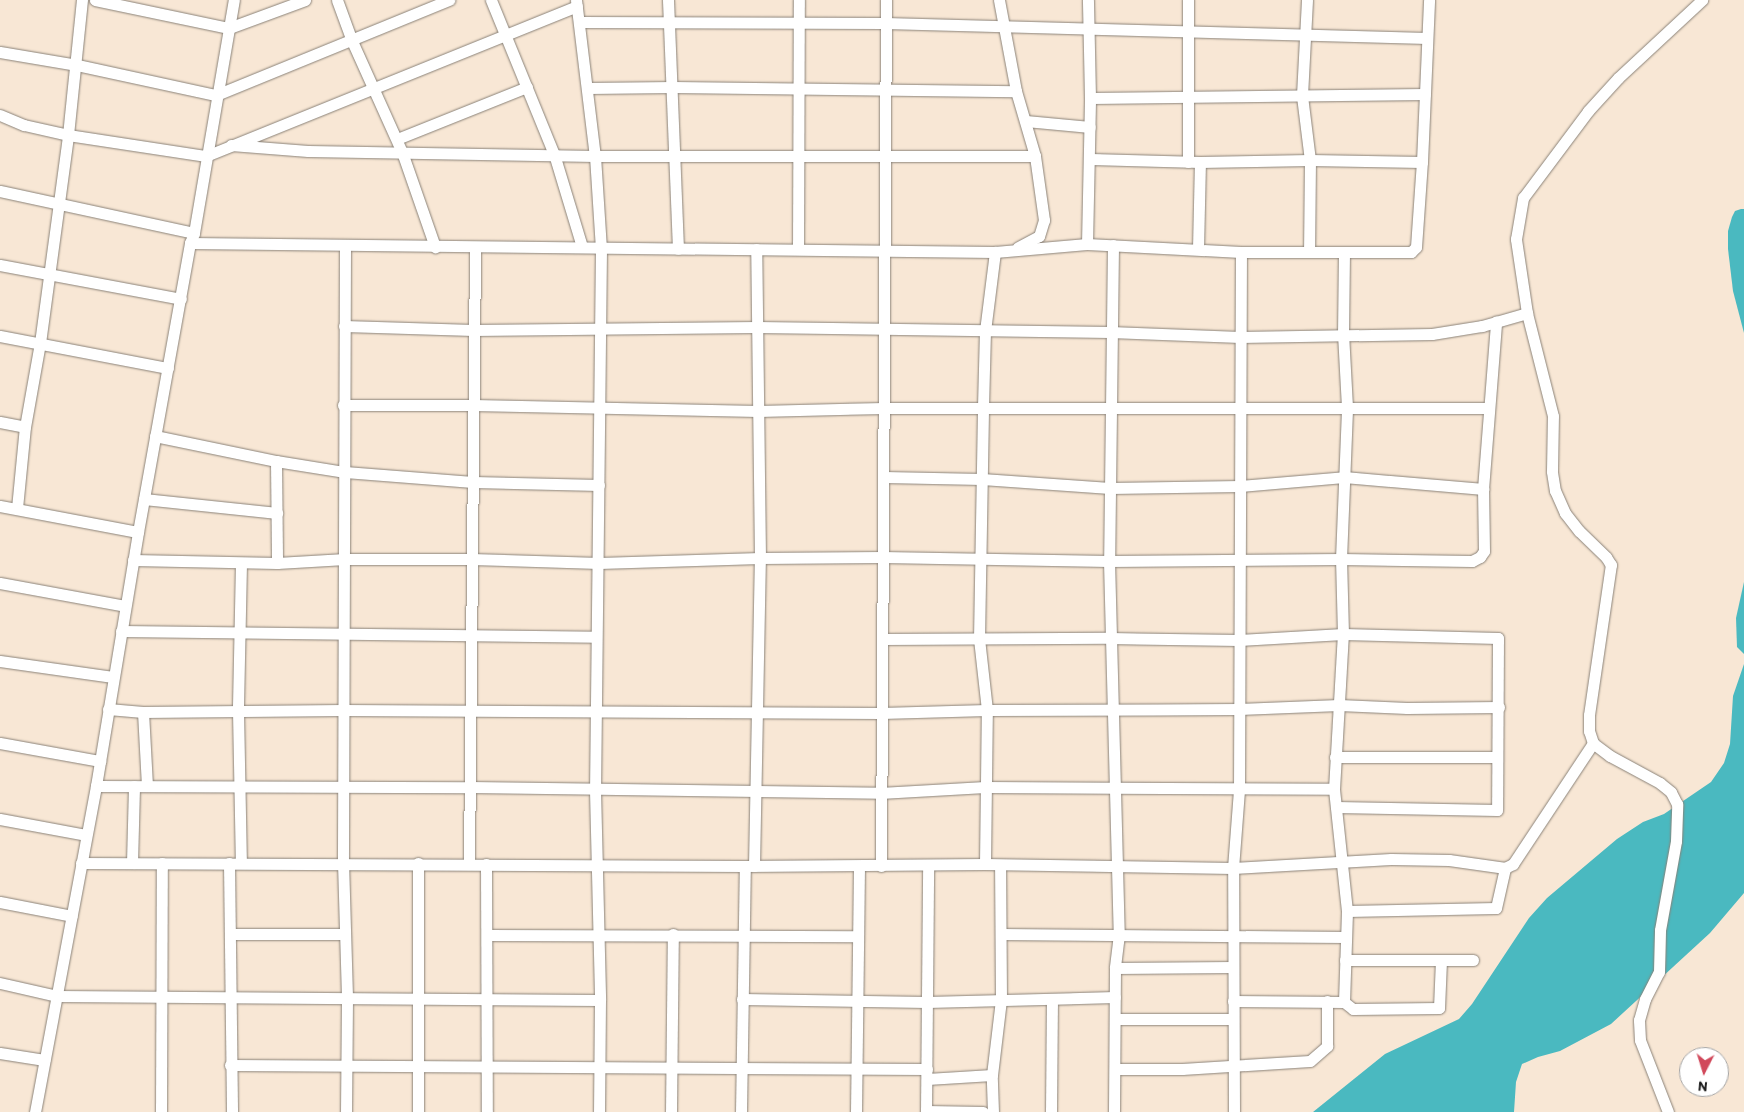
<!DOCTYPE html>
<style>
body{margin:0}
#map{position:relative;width:1744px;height:1112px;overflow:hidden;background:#f8e7d5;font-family:Itim,sans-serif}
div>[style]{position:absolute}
.water>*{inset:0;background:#4ab9c0}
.roads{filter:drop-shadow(0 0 1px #8a8278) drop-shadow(0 0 1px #8a8278)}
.minor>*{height:11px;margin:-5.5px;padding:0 5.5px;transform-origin:5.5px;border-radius:5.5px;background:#fff}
span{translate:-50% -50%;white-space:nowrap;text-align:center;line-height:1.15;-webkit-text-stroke:4px #fff;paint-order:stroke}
.north{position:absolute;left:1679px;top:1047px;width:50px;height:50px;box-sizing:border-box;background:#fff;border:1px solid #a4a4a4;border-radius:50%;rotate:185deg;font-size:14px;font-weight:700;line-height:20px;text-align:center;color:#1c1c1c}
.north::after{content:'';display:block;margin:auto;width:18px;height:22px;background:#d1495b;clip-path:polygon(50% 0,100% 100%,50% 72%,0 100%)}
</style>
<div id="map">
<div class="water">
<div style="clip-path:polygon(1741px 209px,1744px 209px,1744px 333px,1733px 291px,1728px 249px,1728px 231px,1732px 217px,1735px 211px)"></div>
<div style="clip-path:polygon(1744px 582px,1744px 654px,1737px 647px,1736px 618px)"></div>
<div style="clip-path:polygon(1744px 664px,1744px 893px,1710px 933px,1611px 1024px,1560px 1051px,1538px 1057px,1522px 1064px,1516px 1082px,1514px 1112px,1313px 1112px,1385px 1054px,1459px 1019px,1472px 1004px,1529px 918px,1547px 898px,1617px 839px,1643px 822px,1664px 814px,1711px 782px,1724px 763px,1730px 744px,1733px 696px)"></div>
</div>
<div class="roads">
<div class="minor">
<div style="left:95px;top:0;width:137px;rotate:11.8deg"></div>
<div style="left:229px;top:28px;width:81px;rotate:-20.2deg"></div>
<div style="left:337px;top:0;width:44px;rotate:69.9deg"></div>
<div style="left:352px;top:41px;width:122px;rotate:65.8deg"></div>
<div style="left:402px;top:152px;width:101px;rotate:70.8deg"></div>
<div style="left:491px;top:0;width:166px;rotate:67.8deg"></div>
<div style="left:554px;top:154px;width:97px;rotate:73.2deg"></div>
<div style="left:576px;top:0;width:157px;rotate:83.1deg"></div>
<div style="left:595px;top:156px;width:92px;rotate:86.3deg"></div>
<div style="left:601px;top:248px;width:542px;rotate:90.63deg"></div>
<div style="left:595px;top:790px;width:210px;rotate:88.6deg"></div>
<div style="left:600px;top:1000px;width:112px;rotate:90.5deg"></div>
<div style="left:668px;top:0;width:249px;rotate:87.7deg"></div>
<div style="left:999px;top:0;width:93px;rotate:79.4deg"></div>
<div style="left:1016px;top:91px;width:68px;rotate:73.7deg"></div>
<div style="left:1035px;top:156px;width:65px;rotate:82deg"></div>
<div style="left:1044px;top:220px;width:17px;rotate:107deg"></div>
<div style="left:1039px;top:236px;width:24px;rotate:152deg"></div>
<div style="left:1307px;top:0;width:96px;rotate:93deg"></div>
<div style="left:1302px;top:96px;width:64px;rotate:82.9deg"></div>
<div style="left:1310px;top:160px;width:92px;rotate:90.6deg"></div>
<div style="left:580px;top:22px;width:305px;rotate:0.2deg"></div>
<div style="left:885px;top:23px;width:542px;rotate:1.59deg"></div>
<div style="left:0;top:52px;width:78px;rotate:9.6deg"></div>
<div style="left:77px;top:65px;width:142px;rotate:12.2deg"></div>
<div style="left:216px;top:95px;width:252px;rotate:-22.2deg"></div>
<div style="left:588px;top:88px;width:85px;rotate:-0.7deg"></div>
<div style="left:673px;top:87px;width:343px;rotate:0.7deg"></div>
<div style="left:1090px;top:98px;width:335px;rotate:-0.7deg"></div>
<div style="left:0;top:115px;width:26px;rotate:23deg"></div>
<div style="left:24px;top:125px;width:45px;rotate:12.8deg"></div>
<div style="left:68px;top:135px;width:140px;rotate:8.7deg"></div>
<div style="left:206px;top:156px;width:400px;rotate:-22deg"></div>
<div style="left:1026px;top:121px;width:64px;rotate:5.4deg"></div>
<div style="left:397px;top:139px;width:140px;rotate:-21.8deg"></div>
<div style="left:231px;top:145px;width:77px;rotate:4.5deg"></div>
<div style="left:308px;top:151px;width:287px;rotate:1deg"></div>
<div style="left:595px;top:156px;width:440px"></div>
<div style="left:1089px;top:159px;width:111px;rotate:1.5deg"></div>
<div style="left:1200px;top:162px;width:110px;rotate:-1deg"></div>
<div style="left:1310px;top:160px;width:112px;rotate:1deg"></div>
<div style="left:1188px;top:162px;width:162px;rotate:-90deg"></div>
<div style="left:0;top:191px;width:198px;rotate:12.2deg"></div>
<div style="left:190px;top:243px;width:805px;rotate:0.64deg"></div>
<div style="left:995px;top:252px;width:92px;rotate:-5deg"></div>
<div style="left:1087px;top:244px;width:154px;rotate:3deg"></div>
<div style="left:1241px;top:252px;width:170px"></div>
<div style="left:1411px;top:252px;width:7px;rotate:-45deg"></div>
<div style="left:1416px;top:247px;width:85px;rotate:-86deg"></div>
<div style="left:1422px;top:162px;width:162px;rotate:-87.5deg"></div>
<div style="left:1087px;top:244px;width:146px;rotate:-88.8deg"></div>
<div style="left:1090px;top:98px;width:98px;rotate:-91.2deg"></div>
<div style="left:1113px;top:245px;width:316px;rotate:90.7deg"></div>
<div style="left:1109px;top:561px;width:373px;rotate:88.5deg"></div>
<div style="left:1119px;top:934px;width:34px;rotate:97deg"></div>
<div style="left:1115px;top:968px;width:144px;rotate:90.4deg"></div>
<div style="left:345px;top:246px;width:616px;rotate:90.19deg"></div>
<div style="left:343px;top:862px;width:137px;rotate:88.3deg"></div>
<div style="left:347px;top:999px;width:113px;rotate:90.5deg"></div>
<div style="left:798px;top:249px;width:249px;rotate:-89.8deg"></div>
<div style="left:1198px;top:249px;width:87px;rotate:-88.7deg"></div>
<div style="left:0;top:265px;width:184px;rotate:10.6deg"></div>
<div style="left:344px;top:326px;width:129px;rotate:1.8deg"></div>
<div style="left:473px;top:330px;width:284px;rotate:-0.6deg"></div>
<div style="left:757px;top:327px;width:353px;rotate:0.8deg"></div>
<div style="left:1110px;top:332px;width:130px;rotate:2.2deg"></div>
<div style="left:1240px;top:337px;width:192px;rotate:-0.9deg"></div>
<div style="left:1432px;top:334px;width:51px;rotate:-9.1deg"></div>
<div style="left:1482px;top:326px;width:47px;rotate:-16.1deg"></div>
<div style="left:0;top:336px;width:171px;rotate:10.8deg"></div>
<div style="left:343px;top:405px;width:130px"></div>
<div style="left:473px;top:405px;width:285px;rotate:1.2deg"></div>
<div style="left:758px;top:411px;width:126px;rotate:-1.4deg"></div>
<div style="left:884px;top:408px;width:605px"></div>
<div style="left:0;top:422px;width:25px;rotate:11deg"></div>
<div style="left:155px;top:436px;width:124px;rotate:11.7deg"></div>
<div style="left:276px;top:461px;width:70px;rotate:9.1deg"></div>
<div style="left:345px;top:472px;width:128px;rotate:4.5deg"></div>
<div style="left:473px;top:482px;width:126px;rotate:1.4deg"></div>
<div style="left:276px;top:461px;width:102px;rotate:89.4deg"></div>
<div style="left:884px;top:477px;width:98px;rotate:1.2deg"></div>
<div style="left:982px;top:479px;width:128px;rotate:4deg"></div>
<div style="left:1110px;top:488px;width:130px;rotate:-0.9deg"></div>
<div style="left:1240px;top:486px;width:104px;rotate:-4.9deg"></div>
<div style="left:1344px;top:477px;width:140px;rotate:4.9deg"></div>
<div style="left:144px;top:499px;width:134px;rotate:6deg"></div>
<div style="left:0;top:506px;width:140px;rotate:10.7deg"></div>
<div style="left:17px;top:508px;width:81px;rotate:-84.4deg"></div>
<div style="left:25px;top:427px;width:85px;rotate:-79.9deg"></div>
<div style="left:40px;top:343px;width:210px;rotate:-82.3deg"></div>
<div style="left:68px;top:135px;width:136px;rotate:-84.1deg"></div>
<div style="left:133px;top:560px;width:144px;rotate:1.2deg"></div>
<div style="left:277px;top:563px;width:68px;rotate:-3.4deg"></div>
<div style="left:345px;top:559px;width:126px"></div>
<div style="left:471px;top:559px;width:128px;rotate:1.8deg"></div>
<div style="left:599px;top:563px;width:161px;rotate:-1.8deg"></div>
<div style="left:760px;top:558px;width:122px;rotate:-0.5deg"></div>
<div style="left:882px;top:557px;width:227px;rotate:1deg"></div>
<div style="left:1109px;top:561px;width:232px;rotate:-0.5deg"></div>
<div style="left:1341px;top:559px;width:131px;rotate:0.9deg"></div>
<div style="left:1472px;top:561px;width:9px;rotate:-27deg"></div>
<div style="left:1480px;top:557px;width:7px;rotate:-56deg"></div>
<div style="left:1484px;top:551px;width:62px;rotate:-90.9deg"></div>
<div style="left:1483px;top:489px;width:168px;rotate:-85.5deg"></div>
<div style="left:241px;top:563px;width:148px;rotate:91.2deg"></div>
<div style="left:238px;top:711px;width:151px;rotate:88.9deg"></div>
<div style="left:0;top:583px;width:127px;rotate:10.4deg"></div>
<div style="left:121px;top:631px;width:475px;rotate:0.7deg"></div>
<div style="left:882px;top:639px;width:228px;rotate:-0.3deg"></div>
<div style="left:1110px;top:638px;width:129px;rotate:0.9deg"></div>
<div style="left:1239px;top:640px;width:104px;rotate:-3.3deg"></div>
<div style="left:1343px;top:634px;width:155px;rotate:1.5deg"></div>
<div style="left:1498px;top:638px;width:172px;rotate:90.3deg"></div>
<div style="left:1497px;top:810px;width:161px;rotate:-178.9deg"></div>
<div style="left:0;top:661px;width:114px;rotate:8.1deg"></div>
<div style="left:108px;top:709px;width:35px;rotate:5deg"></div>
<div style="left:143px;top:712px;width:200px;rotate:-0.6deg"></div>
<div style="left:343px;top:710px;width:538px;rotate:0.32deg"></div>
<div style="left:881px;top:713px;width:106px;rotate:-1.6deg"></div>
<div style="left:987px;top:710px;width:252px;rotate:-0.2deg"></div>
<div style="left:1239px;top:709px;width:100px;rotate:-2.3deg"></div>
<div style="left:1339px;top:705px;width:68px;rotate:2.5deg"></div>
<div style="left:1407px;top:708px;width:92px;rotate:-0.6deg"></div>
<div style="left:143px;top:712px;width:74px;rotate:86.9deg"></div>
<div style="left:0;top:743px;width:102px;rotate:10.2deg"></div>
<div style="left:1335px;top:757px;width:162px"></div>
<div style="left:96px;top:786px;width:374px;rotate:0.2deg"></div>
<div style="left:470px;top:787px;width:410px;rotate:0.8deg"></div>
<div style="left:880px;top:793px;width:105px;rotate:-3.3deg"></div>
<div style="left:985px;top:787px;width:349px;rotate:0.3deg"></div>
<div style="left:0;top:819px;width:87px;rotate:10.5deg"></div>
<div style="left:81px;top:863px;width:664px;rotate:0.26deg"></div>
<div style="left:745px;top:866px;width:240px;rotate:-0.5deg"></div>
<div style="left:985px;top:864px;width:248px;rotate:0.9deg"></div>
<div style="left:1233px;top:868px;width:158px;rotate:-3.3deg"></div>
<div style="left:1391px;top:859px;width:58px;rotate:1deg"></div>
<div style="left:1449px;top:860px;width:57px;rotate:8.1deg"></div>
<div style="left:1505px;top:868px;width:9px;rotate:-27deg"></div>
<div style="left:1513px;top:864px;width:145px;rotate:-56.5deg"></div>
<div style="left:132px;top:863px;width:77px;rotate:-88.5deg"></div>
<div style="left:229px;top:863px;width:249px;rotate:89.3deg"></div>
<div style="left:469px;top:863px;width:616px;rotate:-89.44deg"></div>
<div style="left:486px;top:864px;width:248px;rotate:89.8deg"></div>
<div style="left:985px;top:864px;width:154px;rotate:-89.3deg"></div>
<div style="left:987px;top:710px;width:71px;rotate:-96.4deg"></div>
<div style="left:979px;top:639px;width:232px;rotate:-89deg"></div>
<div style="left:983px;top:407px;width:76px;rotate:-88.5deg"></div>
<div style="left:985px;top:331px;width:80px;rotate:-82.8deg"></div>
<div style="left:754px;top:866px;width:308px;rotate:-88.9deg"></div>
<div style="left:760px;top:558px;width:309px;rotate:-90.7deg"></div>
<div style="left:881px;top:866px;width:866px;rotate:-89.67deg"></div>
<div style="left:0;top:902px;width:73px;rotate:11deg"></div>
<div style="left:1347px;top:911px;width:149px;rotate:-1.2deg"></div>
<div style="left:1496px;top:908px;width:41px;rotate:-77.3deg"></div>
<div style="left:230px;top:934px;width:115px"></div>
<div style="left:1001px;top:934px;width:345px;rotate:0.5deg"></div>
<div style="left:487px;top:935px;width:371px;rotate:0.2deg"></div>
<div style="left:1345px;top:960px;width:128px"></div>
<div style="left:1115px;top:968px;width:118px;rotate:-0.5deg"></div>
<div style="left:0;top:983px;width:58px;rotate:12.8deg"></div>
<div style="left:57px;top:996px;width:543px;rotate:0.42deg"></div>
<div style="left:742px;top:999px;width:185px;rotate:0.9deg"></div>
<div style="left:927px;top:1002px;width:188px;rotate:-1.5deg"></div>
<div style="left:1233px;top:1001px;width:111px;rotate:0.5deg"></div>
<div style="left:1344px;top:1002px;width:11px;rotate:38deg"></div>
<div style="left:1353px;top:1009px;width:86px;rotate:-0.7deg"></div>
<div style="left:1439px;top:1008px;width:48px;rotate:-87.6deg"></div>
<div style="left:1344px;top:1002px;width:91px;rotate:-88.1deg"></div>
<div style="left:1347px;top:911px;width:123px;rotate:-96.1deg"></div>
<div style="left:1334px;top:789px;width:155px;rotate:-86.7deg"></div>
<div style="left:1343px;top:634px;width:75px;rotate:-91.5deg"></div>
<div style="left:1341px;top:559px;width:152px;rotate:-87.7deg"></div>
<div style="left:1347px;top:407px;width:73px;rotate:-93.1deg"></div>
<div style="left:1343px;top:334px;width:82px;rotate:-89.3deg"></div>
<div style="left:1116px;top:1019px;width:117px"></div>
<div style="left:0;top:1053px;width:45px;rotate:9deg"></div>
<div style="left:230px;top:1065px;width:697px;rotate:0.33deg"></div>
<div style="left:1115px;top:1069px;width:67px"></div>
<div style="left:1182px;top:1069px;width:128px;rotate:-3.6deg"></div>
<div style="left:1310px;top:1061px;width:23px;rotate:-41deg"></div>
<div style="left:1327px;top:1046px;width:45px;rotate:-90deg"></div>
<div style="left:927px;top:1079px;width:65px;rotate:-3.5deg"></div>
<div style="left:926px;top:1111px;width:57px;rotate:1deg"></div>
<div style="left:35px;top:1112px;width:332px;rotate:-79.4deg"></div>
<div style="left:96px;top:786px;width:257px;rotate:-80.6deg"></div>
<div style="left:138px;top:532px;width:294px;rotate:-79.8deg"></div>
<div style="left:190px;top:243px;width:11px;rotate:-68deg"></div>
<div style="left:194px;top:233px;width:236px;rotate:-80.3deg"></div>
<div style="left:161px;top:1112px;width:249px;rotate:-89.8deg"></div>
<div style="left:418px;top:1112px;width:249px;rotate:-90deg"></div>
<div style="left:671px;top:1112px;width:178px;rotate:-89.4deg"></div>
<div style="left:741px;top:1112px;width:246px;rotate:-89.1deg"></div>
<div style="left:856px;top:1112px;width:246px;rotate:-89.3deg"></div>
<div style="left:926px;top:1112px;width:247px;rotate:-89.5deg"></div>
<div style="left:993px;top:1112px;width:37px;rotate:-92deg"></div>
<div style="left:992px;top:1075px;width:77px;rotate:-83.2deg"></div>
<div style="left:1001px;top:999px;width:134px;rotate:-90.4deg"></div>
<div style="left:1051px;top:1112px;width:113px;rotate:-89.5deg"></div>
<div style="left:1234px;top:1112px;width:244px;rotate:-90.2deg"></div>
<div style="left:1233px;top:868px;width:78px;rotate:-85.6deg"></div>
<div style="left:1239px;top:790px;width:538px;rotate:-89.79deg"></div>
<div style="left:1668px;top:1112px;width:77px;rotate:-111.3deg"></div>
<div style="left:1640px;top:1040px;width:20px;rotate:-93deg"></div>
<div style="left:1639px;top:1020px;width:22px;rotate:-74deg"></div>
<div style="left:1645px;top:999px;width:30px;rotate:-63deg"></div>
<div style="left:1659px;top:972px;width:42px;rotate:-88.6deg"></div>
<div style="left:1660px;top:930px;width:90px;rotate:-79.8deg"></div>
<div style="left:1676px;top:841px;width:37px;rotate:-88deg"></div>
<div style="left:1677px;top:804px;width:13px;rotate:-117deg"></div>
<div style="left:1671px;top:792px;width:14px;rotate:-141deg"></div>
<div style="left:1660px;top:783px;width:57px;rotate:-151.6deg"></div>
<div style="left:1610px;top:756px;width:21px;rotate:-143deg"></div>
<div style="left:1593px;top:743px;width:13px;rotate:-108deg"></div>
<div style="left:1589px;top:731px;width:16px;rotate:-90deg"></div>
<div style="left:1589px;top:715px;width:152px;rotate:-81.7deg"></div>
<div style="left:1611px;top:565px;width:9px;rotate:-122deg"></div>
<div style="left:1606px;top:557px;width:37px;rotate:-136deg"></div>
<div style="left:1579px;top:531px;width:23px;rotate:-128deg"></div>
<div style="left:1565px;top:513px;width:24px;rotate:-114deg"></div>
<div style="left:1555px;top:491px;width:20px;rotate:-99deg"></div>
<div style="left:1552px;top:471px;width:55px;rotate:-89deg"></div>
<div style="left:1553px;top:416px;width:106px;rotate:-104.2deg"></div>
<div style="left:1527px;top:313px;width:75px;rotate:-98.5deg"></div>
<div style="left:1516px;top:239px;width:42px;rotate:-80.3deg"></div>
<div style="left:1523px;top:198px;width:109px;rotate:-53.2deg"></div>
<div style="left:1588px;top:111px;width:45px;rotate:-47.7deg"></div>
<div style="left:1618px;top:78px;width:115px;rotate:-42.9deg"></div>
</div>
</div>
<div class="north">N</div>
</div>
